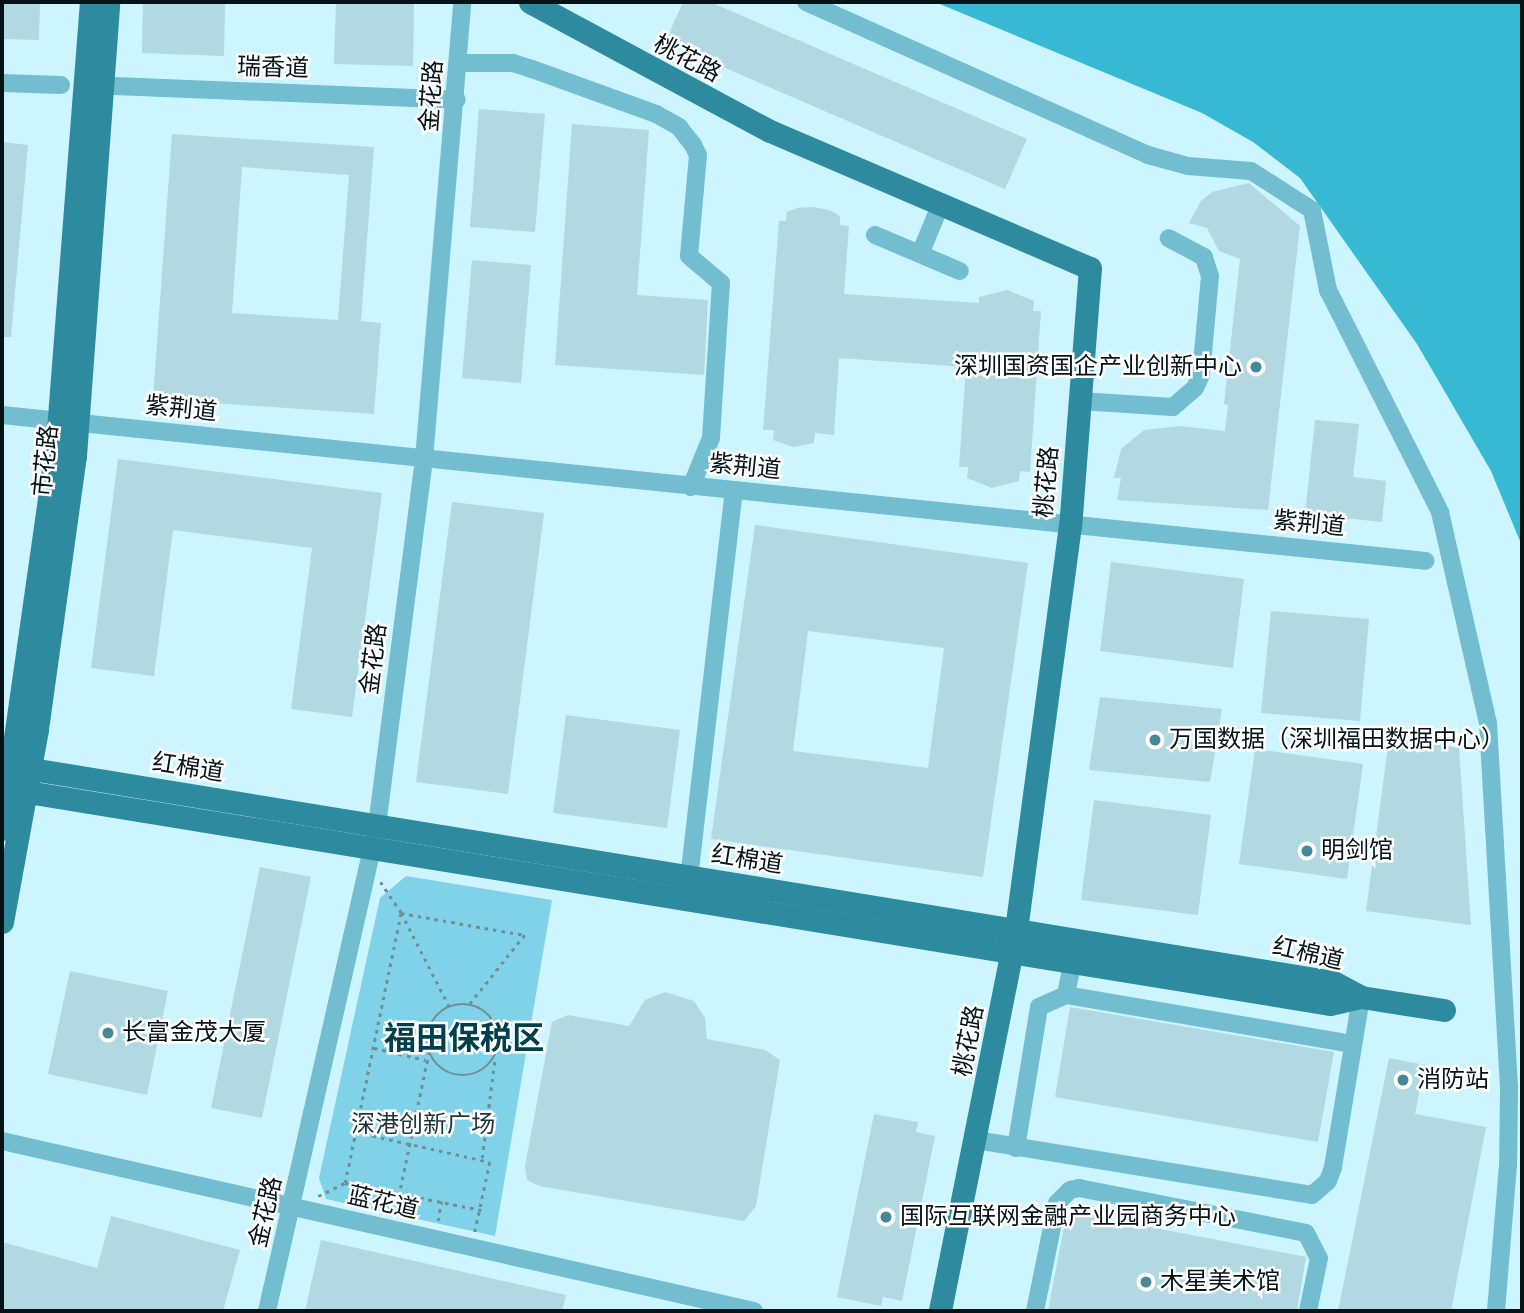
<!DOCTYPE html>
<meta charset="utf-8">
<style>
body{margin:0}
#map{position:relative;width:1524px;height:1313px;overflow:hidden;background:#cdf5ff;font-family:Karla,"Noto Sans SC",sans-serif}
div>[style]{position:absolute}
.green>*{inset:0;background:#7fd2e7}
.water>*{inset:0;background:#37b9d4}
.building>*{inset:0;background:#b2d8e2}
.path>*{height:2.5px;margin-top:-1.25px;transform-origin:0;background:repeating-linear-gradient(90deg,#728e95 0 3.5px,transparent 0 8.5px)}
.path>.ring{margin:-1.25px;padding:0;box-sizing:content-box;background:none;border:2.5px solid #728e95;border-radius:50%}
.minor>*{height:18px;margin:-9px;padding:0 9px;transform-origin:9px;border-radius:9px;background:#72bdcf}
.major>*{height:23px;margin:-11.5px;padding:0 11.5px;transform-origin:11.5px;border-radius:11.5px;background:#2e8a9e}
.dots>*{width:19px;height:19px;translate:-50% -50%;box-sizing:border-box;border:4px solid #fff;border-radius:50%}
span{translate:-50% -50%;white-space:nowrap;text-align:center;line-height:1.15;-webkit-text-stroke:5px #fff;paint-order:stroke}
.street-label{font-size:24px;color:#051316}
.poi-label{font-size:24px;color:#051316}
.right{translate:-100% -50%;text-align:right}
.left{translate:0 -50%;text-align:left}
.park-label{font-size:24px;color:#1e3339}
.district-label{font-size:32px;color:#00404b;font-weight:700}
.frame{position:absolute;inset:0;border:4px solid #051316;pointer-events:none}
</style>
<div id="map">
<div class="green">
<div style="clip-path:polygon(406px 876px,552px 900px,495px 1236px,326px 1199px,319px 1178px,380px 898px)"></div>
</div>
<div class="water">
<div style="clip-path:polygon(935px 2px,1522px 2px,1522px 546px,1491px 471px,1417px 344px,1300px 178px,1253px 142px,1202px 113px)"></div>
</div>
<div class="building">
<div style="clip-path:polygon(2px 2px,40px 2px,39px 40px,2px 39px)"></div>
<div style="clip-path:polygon(143px 2px,225px 2px,224px 56px,142px 53px)"></div>
<div style="clip-path:polygon(336px 2px,414px 2px,413px 66px,334px 64px)"></div>
<div style="clip-path:polygon(683px 2px,710px 2px,1027px 139px,1005px 189px,665px 42px)"></div>
<div style="clip-path:polygon(479px 109px,545px 114px,535px 232px,470px 227px)"></div>
<div style="clip-path:polygon(572px 124px,649px 130px,637px 295px,708px 300px,704px 375px,555px 365px)"></div>
<div style="clip-path:polygon(evenodd,172px 134px,374px 147px,361px 321px,381px 323px,374px 414px,153px 399px,172px 134px,242px 167px,349px 175px,338px 320px,232px 313px,242px 167px)"></div>
<div style="clip-path:polygon(2px 142px,28px 145px,11px 337px,2px 337px)"></div>
<div style="clip-path:polygon(1249px 183px,1300px 226px,1268px 510px,1117px 500px,1121px 478px,1114px 478px,1121px 449px,1144px 430px,1180px 426px,1225px 431px,1228px 405px,1224px 404px,1240px 259px,1219px 251px,1207px 228px,1189px 223px,1201px 201px,1212px 192px)"></div>
<div style="clip-path:polygon(812px 207px,829px 210px,840px 216px,840px 225px,849px 226px,844px 294px,979px 303px,979px 297px,1007px 290px,1034px 301px,1033px 311px,1041px 311px,1030px 472px,1020px 471px,1019px 481px,992px 488px,967px 478px,968px 467px,959px 467px,966px 367px,839px 358px,834px 435px,815px 433px,814px 443px,793px 447px,773px 440px,774px 430px,763px 430px,779px 221px,786px 221px,787px 212px,797px 208px)"></div>
<div style="clip-path:polygon(472px 260px,531px 265px,521px 383px,462px 378px)"></div>
<div style="clip-path:polygon(1315px 420px,1359px 424px,1353px 477px,1386px 481px,1382px 522px,1305px 514px)"></div>
<div style="clip-path:polygon(118px 459px,382px 493px,352px 717px,291px 709px,312px 548px,173px 530px,154px 676px,91px 668px)"></div>
<div style="clip-path:polygon(452px 502px,544px 513px,508px 794px,416px 782px)"></div>
<div style="clip-path:polygon(evenodd,755px 525px,1028px 563px,983px 877px,711px 839px,755px 525px,808px 631px,944px 648px,928px 768px,793px 751px,808px 631px)"></div>
<div style="clip-path:polygon(1111px 562px,1244px 579px,1233px 668px,1100px 651px)"></div>
<div style="clip-path:polygon(1271px 611px,1369px 619px,1360px 721px,1261px 713px)"></div>
<div style="clip-path:polygon(1100px 697px,1222px 709px,1210px 782px,1089px 770px)"></div>
<div style="clip-path:polygon(566px 715px,680px 730px,667px 828px,553px 813px)"></div>
<div style="clip-path:polygon(1389px 739px,1459px 748px,1471px 925px,1366px 911px)"></div>
<div style="clip-path:polygon(1255px 749px,1363px 764px,1347px 879px,1239px 864px)"></div>
<div style="clip-path:polygon(1094px 800px,1211px 815px,1198px 915px,1081px 900px)"></div>
<div style="clip-path:polygon(260px 867px,311px 877px,262px 1118px,211px 1108px)"></div>
<div style="clip-path:polygon(70px 971px,168px 991px,147px 1095px,48px 1074px)"></div>
<div style="clip-path:polygon(665px 992px,694px 1001px,705px 1018px,707px 1039px,765px 1050px,780px 1060px,756px 1206px,744px 1221px,539px 1186px,527px 1180px,525px 1166px,552px 1022px,568px 1015px,629px 1026px,645px 1000px)"></div>
<div style="clip-path:polygon(1070px 1007px,1334px 1052px,1318px 1142px,1055px 1097px)"></div>
<div style="clip-path:polygon(1389px 1058px,1425px 1065px,1415px 1114px,1486px 1127px,1451px 1311px,1338px 1311px)"></div>
<div style="clip-path:polygon(874px 1114px,918px 1122px,916px 1132px,935px 1136px,902px 1301px,883px 1297px,881px 1306px,837px 1297px)"></div>
<div style="clip-path:polygon(1067px 1211px,1306px 1257px,1297px 1311px,1048px 1311px)"></div>
<div style="clip-path:polygon(111px 1216px,240px 1250px,223px 1311px,2px 1311px,2px 1242px,97px 1268px)"></div>
<div style="clip-path:polygon(321px 1240px,566px 1295px,562px 1311px,305px 1311px)"></div>
</div>
<div class="path">
<div class="ring" style="left:427px;top:1004px;width:69.5px;height:69.5px"></div>
<div style="left:449px;top:1007px;width:106px;rotate:-117.1deg"></div>
<div style="left:401px;top:913px;width:126px;rotate:10.1deg"></div>
<div style="left:525px;top:935px;width:88px;rotate:128.6deg"></div>
<div style="left:374px;top:1048px;width:53px;rotate:13deg"></div>
<div style="left:356px;top:1132px;width:137px;rotate:12.6deg"></div>
<div style="left:490px;top:1162px;width:72px;rotate:102.1deg"></div>
<div style="left:482px;top:1158px;width:101px;rotate:-82.6deg"></div>
<div style="left:345px;top:1183px;width:139px;rotate:11.2deg"></div>
<div style="left:318px;top:1196px;width:30px;rotate:-26deg"></div>
<div style="left:345px;top:1183px;width:276px;rotate:-78.3deg"></div>
<div style="left:401px;top:913px;width:37px;rotate:-124deg"></div>
<div style="left:395px;top:1213px;width:165px;rotate:-78.1deg"></div>
<div style="left:438px;top:1221px;width:20px;rotate:-81deg"></div>
</div>
<div class="minor">
<div style="left:806px;top:2px;width:375px;rotate:24.1deg"></div>
<div style="left:1148px;top:155px;width:41px;rotate:15.4deg"></div>
<div style="left:1188px;top:166px;width:63px;rotate:4.5deg"></div>
<div style="left:1251px;top:171px;width:72px;rotate:32.6deg"></div>
<div style="left:1312px;top:210px;width:82px;rotate:78.7deg"></div>
<div style="left:1328px;top:290px;width:249px;rotate:63.2deg"></div>
<div style="left:1440px;top:512px;width:216px;rotate:77.2deg"></div>
<div style="left:1488px;top:723px;width:366px;rotate:86.7deg"></div>
<div style="left:1509px;top:1088px;width:77px;rotate:90.7deg"></div>
<div style="left:1508px;top:1165px;width:146px;rotate:94.7deg"></div>
<div style="left:459px;top:63px;width:54px"></div>
<div style="left:513px;top:63px;width:20px;rotate:18deg"></div>
<div style="left:532px;top:69px;width:132px;rotate:19.9deg"></div>
<div style="left:656px;top:114px;width:26px;rotate:29deg"></div>
<div style="left:679px;top:127px;width:23px;rotate:52deg"></div>
<div style="left:693px;top:145px;width:11px;rotate:63deg"></div>
<div style="left:698px;top:155px;width:101px;rotate:95.1deg"></div>
<div style="left:689px;top:256px;width:42px;rotate:40.2deg"></div>
<div style="left:721px;top:283px;width:155px;rotate:93.7deg"></div>
<div style="left:711px;top:438px;width:53px;rotate:112.2deg"></div>
<div style="left:2px;top:83px;width:59px;rotate:1.9deg"></div>
<div style="left:90px;top:85px;width:367px;rotate:2.3deg"></div>
<div style="left:875px;top:235px;width:92px;rotate:23deg"></div>
<div style="left:920px;top:254px;width:52px;rotate:-67.4deg"></div>
<div style="left:1080px;top:401px;width:93px;rotate:3.7deg"></div>
<div style="left:1173px;top:407px;width:29px;rotate:-41deg"></div>
<div style="left:1195px;top:388px;width:14px;rotate:-65deg"></div>
<div style="left:1201px;top:375px;width:99px;rotate:-84.8deg"></div>
<div style="left:1210px;top:276px;width:20px;rotate:-108deg"></div>
<div style="left:1204px;top:257px;width:40px;rotate:-152deg"></div>
<div style="left:2px;top:415px;width:1431px;rotate:5.85deg"></div>
<div style="left:688px;top:887px;width:399px;rotate:-83.4deg"></div>
<div style="left:1066px;top:995px;width:36px;rotate:-79deg"></div>
<div style="left:976px;top:1140px;width:340px;rotate:9.3deg"></div>
<div style="left:1312px;top:1195px;width:21px;rotate:-41deg"></div>
<div style="left:1328px;top:1181px;width:15px;rotate:-70deg"></div>
<div style="left:1333px;top:1167px;width:172px;rotate:-80.6deg"></div>
<div style="left:2px;top:1141px;width:771px;rotate:12.74deg"></div>
<div style="left:1016px;top:1148px;width:143px;rotate:-80.7deg"></div>
<div style="left:1039px;top:1007px;width:30px;rotate:-24deg"></div>
<div style="left:1066px;top:995px;width:291px;rotate:9.7deg"></div>
<div style="left:267px;top:1311px;width:497px;rotate:-77.2deg"></div>
<div style="left:377px;top:826px;width:370px;rotate:-82.7deg"></div>
<div style="left:424px;top:459px;width:459px;rotate:-85.2deg"></div>
<div style="left:1035px;top:1311px;width:110px;rotate:-78.5deg"></div>
<div style="left:1057px;top:1203px;width:18px;rotate:-45deg"></div>
<div style="left:1070px;top:1190px;width:9px;rotate:-13deg"></div>
<div style="left:1079px;top:1188px;width:231px;rotate:11.2deg"></div>
<div style="left:1306px;top:1233px;width:28px;rotate:63deg"></div>
<div style="left:1319px;top:1258px;width:54px;rotate:101.7deg"></div>
</div>
<div class="major">
<div style="left:530px;top:2px;width:272px;rotate:28.3deg"></div>
<div style="left:770px;top:131px;width:348px;rotate:23.2deg"></div>
<div style="left:1090px;top:268px;width:258px;rotate:94.4deg"></div>
<div style="left:1070px;top:525px;width:409px;rotate:97.6deg"></div>
<div style="left:1016px;top:930px;width:389px;rotate:101.3deg"></div>
<div style="left:13px;top:766px;width:1338px;rotate:9.29deg"></div>
<div style="left:1333px;top:982px;width:32px;rotate:28deg"></div>
<div style="left:1361px;top:997px;width:84px;rotate:8.9deg"></div>
<div style="left:9px;top:789px;width:1338px;rotate:9.24deg"></div>
<div style="left:1330px;top:1004px;width:32px;rotate:-13deg"></div>
<div style="left:2px;top:829px;width:390px;rotate:-81.9deg"></div>
<div style="left:57px;top:443px;width:442px;rotate:-85.6deg"></div>
<div style="left:2px;top:922px;width:196px;rotate:-79.7deg"></div>
<div style="left:37px;top:729px;width:276px;rotate:-82.1deg"></div>
<div style="left:75px;top:456px;width:455px;rotate:-85.8deg"></div>
</div>
<div class="dots">
<div style="left:1256px;top:367px;background:#458898"></div>
<div style="left:1155px;top:740px;background:#458898"></div>
<div style="left:1307px;top:851px;background:#458898"></div>
<div style="left:108px;top:1033px;background:#458898"></div>
<div style="left:1403px;top:1080px;background:#458898"></div>
<div style="left:886px;top:1217px;background:#458898"></div>
<div style="left:1146px;top:1282px;background:#458898"></div>
</div>
<div class="street-label">
<span style="left:687px;top:59px;rotate:28deg">桃花路</span>
<span style="left:273px;top:68px;rotate:2deg">瑞香道</span>
<span style="left:432px;top:96px;rotate:-86deg">金花路</span>
<span style="left:181px;top:409px;rotate:6deg">紫荆道</span>
<span style="left:46px;top:461px;rotate:-84deg">市花路</span>
<span style="left:745px;top:467px;rotate:6deg">紫荆道</span>
<span style="left:1047px;top:482px;rotate:-85deg">桃花路</span>
<span style="left:1309px;top:524px;rotate:6deg">紫荆道</span>
<span style="left:374px;top:659px;rotate:-83deg">金花路</span>
<span style="left:188px;top:768px;rotate:9deg">红棉道</span>
<span style="left:747px;top:860px;rotate:9deg">红棉道</span>
<span style="left:1308px;top:954px;rotate:13deg">红棉道</span>
<span style="left:969px;top:1041px;rotate:-79deg">桃花路</span>
<span style="left:383px;top:1203px;rotate:13deg">蓝花道</span>
<span style="left:266px;top:1212px;rotate:-77deg">金花路</span>
</div>
<div class="poi-label">
<span class="right" style="left:1242px;top:367px">深圳国资国企产业创新中心</span>
<span class="left" style="left:1169px;top:740px">万国数据（深圳福田数据中心）</span>
<span class="left" style="left:1321px;top:851px">明剑馆</span>
<span class="left" style="left:122px;top:1033px">长富金茂大厦</span>
<span class="left" style="left:1417px;top:1080px">消防站</span>
<span class="left" style="left:900px;top:1217px">国际互联网金融产业园商务中心</span>
<span class="left" style="left:1160px;top:1282px">木星美术馆</span>
</div>
<div class="park-label">
<span style="left:423px;top:1125px">深港创新广场</span>
</div>
<div class="district-label">
<span style="left:464px;top:1039px">福田保税区</span>
</div>
<div class="frame"></div>
</div>
